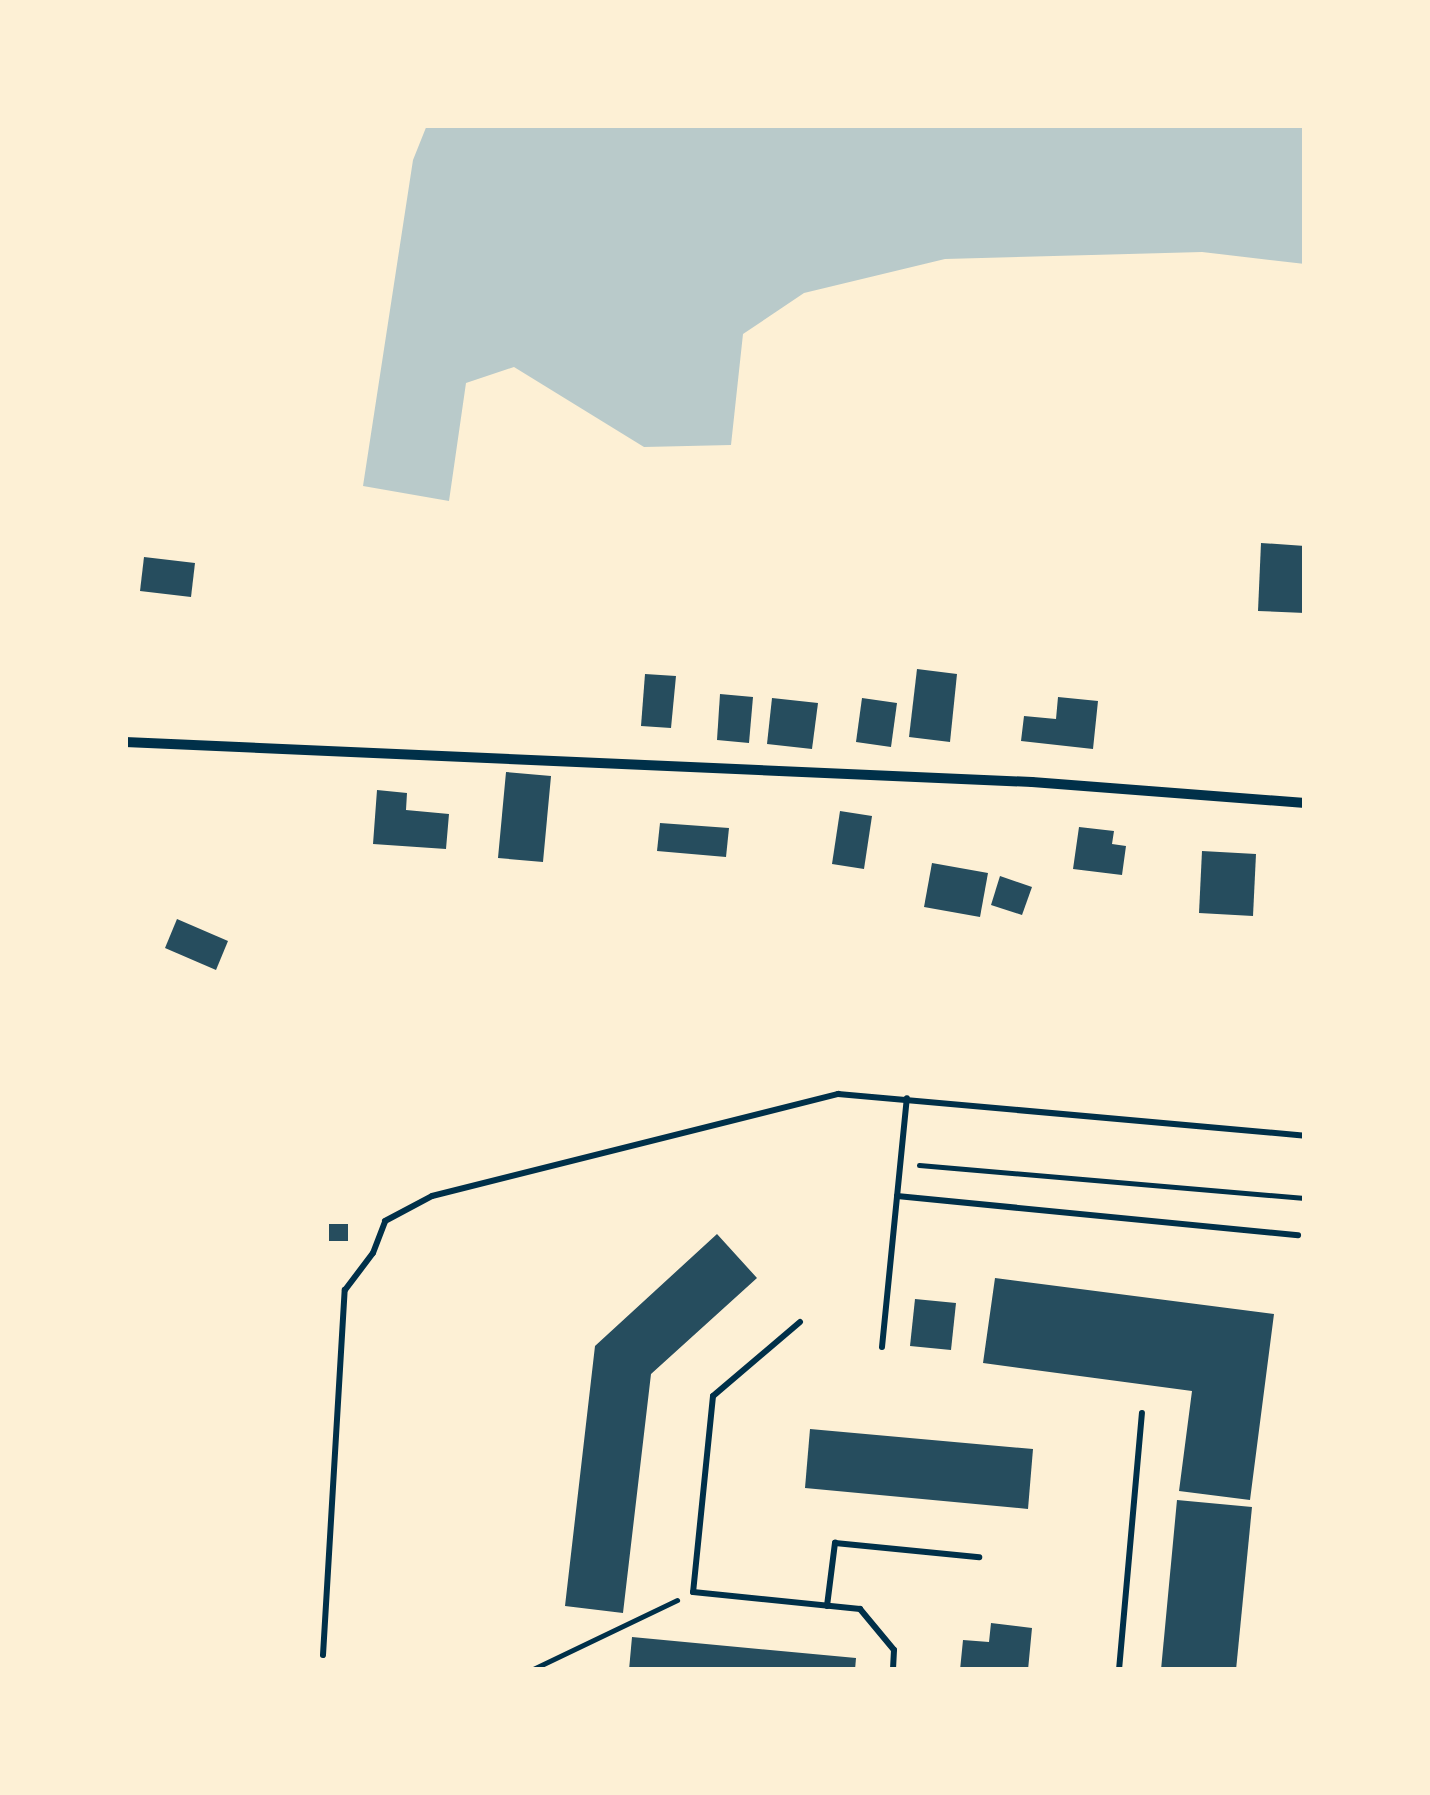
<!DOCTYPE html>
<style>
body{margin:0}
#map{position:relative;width:1430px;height:1795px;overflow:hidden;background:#fdf0d5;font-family:"DejaVu Sans",sans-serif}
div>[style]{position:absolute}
.green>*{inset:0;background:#b9caca}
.building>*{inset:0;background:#264d5e}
.path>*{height:5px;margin:-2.5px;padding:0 2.5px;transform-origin:2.5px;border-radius:2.5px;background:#003049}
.service>*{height:6px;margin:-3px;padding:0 3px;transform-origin:3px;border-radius:3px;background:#003049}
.minor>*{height:10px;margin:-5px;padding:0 5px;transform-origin:5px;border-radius:5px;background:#003049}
span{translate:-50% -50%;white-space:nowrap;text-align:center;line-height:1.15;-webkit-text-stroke:8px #fdf0d5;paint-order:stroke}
.frame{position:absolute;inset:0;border:128px solid #fdf0d5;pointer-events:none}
</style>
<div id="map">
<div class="green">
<div style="clip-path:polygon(427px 125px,1305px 125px,1305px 264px,1202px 252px,945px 259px,804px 293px,743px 334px,731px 445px,644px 447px,514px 367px,466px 383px,449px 501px,363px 486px,413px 160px)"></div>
</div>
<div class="building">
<div style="clip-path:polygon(1261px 543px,1305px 546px,1305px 613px,1258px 611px)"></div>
<div style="clip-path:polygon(144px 557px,195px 563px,191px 597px,140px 591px)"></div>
<div style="clip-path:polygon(917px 669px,957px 674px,950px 742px,909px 737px)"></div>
<div style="clip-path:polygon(645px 674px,676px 676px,671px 728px,641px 726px)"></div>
<div style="clip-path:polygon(720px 694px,753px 697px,749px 743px,717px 740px)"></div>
<div style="clip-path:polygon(1058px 697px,1098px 701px,1093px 749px,1021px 741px,1024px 716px,1056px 719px)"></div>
<div style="clip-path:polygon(772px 698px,818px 703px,812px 749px,767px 744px)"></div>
<div style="clip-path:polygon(862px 698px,897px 703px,891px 747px,856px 742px)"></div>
<div style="clip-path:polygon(506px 772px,551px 776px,543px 862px,498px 858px)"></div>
<div style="clip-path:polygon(377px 790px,407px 793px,406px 810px,449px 814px,446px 849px,373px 844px)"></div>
<div style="clip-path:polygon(840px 811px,872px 816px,864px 869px,832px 864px)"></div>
<div style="clip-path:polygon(660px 823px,729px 828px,726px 857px,657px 851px)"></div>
<div style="clip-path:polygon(1079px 827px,1114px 831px,1112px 844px,1126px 846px,1122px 875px,1073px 869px)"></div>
<div style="clip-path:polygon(1202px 851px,1256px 854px,1253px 916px,1199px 913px)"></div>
<div style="clip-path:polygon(932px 863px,988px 873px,980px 917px,924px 907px)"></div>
<div style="clip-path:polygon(1000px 876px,1032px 887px,1022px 915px,991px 905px)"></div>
<div style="clip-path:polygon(177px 919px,228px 941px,216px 970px,165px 948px)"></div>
<div style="clip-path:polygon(329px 1224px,348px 1224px,348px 1241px,329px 1241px)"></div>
<div style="clip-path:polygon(717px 1234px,757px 1278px,651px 1374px,623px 1613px,565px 1606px,595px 1346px)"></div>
<div style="clip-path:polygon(995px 1278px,1274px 1314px,1250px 1500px,1179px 1491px,1192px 1391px,983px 1363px)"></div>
<div style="clip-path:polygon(915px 1299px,956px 1303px,951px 1350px,910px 1346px)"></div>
<div style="clip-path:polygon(810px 1429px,1033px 1449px,1028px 1509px,805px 1488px)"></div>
<div style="clip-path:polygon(1177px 1500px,1252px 1507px,1236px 1670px,1161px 1670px)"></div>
<div style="clip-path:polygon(991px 1623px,1032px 1628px,1028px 1670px,960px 1670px,963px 1640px,989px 1642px)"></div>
<div style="clip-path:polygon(632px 1637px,856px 1658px,855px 1670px,629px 1670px)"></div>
</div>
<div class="path">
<div style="left:919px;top:1165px;width:387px;rotate:4.9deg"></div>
<div style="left:531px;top:1670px;width:162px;rotate:-25.6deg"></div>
</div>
<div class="service">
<div style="left:897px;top:1196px;width:403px;rotate:5.6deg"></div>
<div style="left:800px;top:1322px;width:114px;rotate:139.6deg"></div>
<div style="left:713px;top:1396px;width:197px;rotate:95.8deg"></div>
<div style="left:693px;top:1592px;width:168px;rotate:5.8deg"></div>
<div style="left:860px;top:1609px;width:53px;rotate:50.3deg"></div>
<div style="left:894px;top:1650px;width:20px;rotate:93deg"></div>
<div style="left:882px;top:1347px;width:250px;rotate:-84.3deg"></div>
<div style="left:827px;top:1606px;width:64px;rotate:-82.8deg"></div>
<div style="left:835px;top:1543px;width:145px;rotate:5.6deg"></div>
<div style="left:323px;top:1655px;width:366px;rotate:-86.6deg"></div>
<div style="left:345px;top:1290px;width:46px;rotate:-52.9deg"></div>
<div style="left:373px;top:1253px;width:34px;rotate:-69deg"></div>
<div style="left:385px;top:1221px;width:53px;rotate:-28deg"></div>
<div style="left:432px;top:1196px;width:419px;rotate:-14.1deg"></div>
<div style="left:838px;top:1094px;width:469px;rotate:5.1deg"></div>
<div style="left:1119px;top:1670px;width:258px;rotate:-84.9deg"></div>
</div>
<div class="minor">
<div style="left:125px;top:742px;width:908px;rotate:2.53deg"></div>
<div style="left:1032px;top:782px;width:274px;rotate:4.4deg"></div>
</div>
<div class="frame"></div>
</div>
